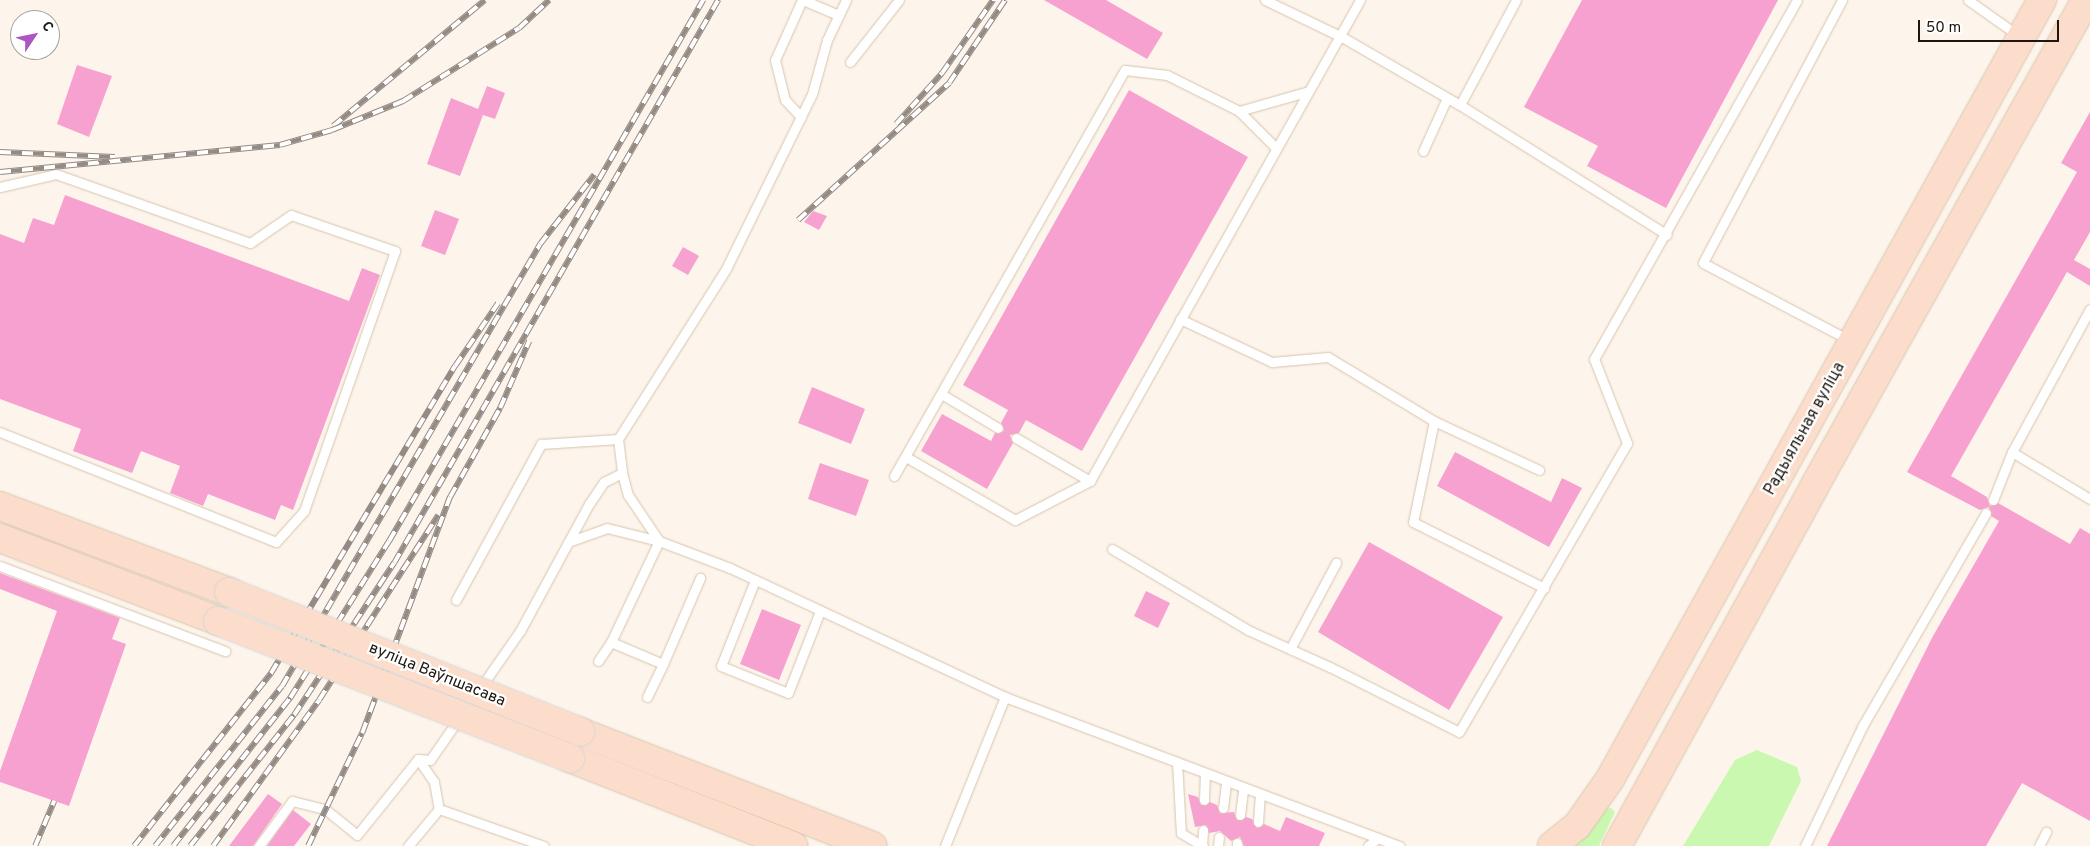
<!DOCTYPE html>
<meta charset="utf-8">
<style>
body{margin:0}
#map{position:relative;width:2090px;height:846px;overflow:hidden;background:#fdf5ec;font-family:Overpass,sans-serif}
div>[style]{position:absolute}
.green>*{inset:0;background:#cbf8b0}
.building>*{inset:0;background:#f7a1d1}
.roads{filter:drop-shadow(0 0 1px #d7c4ad) drop-shadow(0 0 1px #d7c4ad)}
.lane>*{height:9px;margin:-4.5px;padding:0 4.5px;transform-origin:4.5px;border-radius:4.5px;background:#fff}
.primary>*{height:28px;margin:-14px;padding:0 14px;transform-origin:14px;border-radius:14px;background:#fcddcb}
.rail>*{height:5.5px;margin-top:-2.75px;transform-origin:0;background:repeating-linear-gradient(90deg,#fff 0 11px,#948c84 0 22px);box-sizing:border-box;border-block:1px solid #948c84}
.bridges{filter:drop-shadow(0 0 1px #d6d5d4) drop-shadow(0 0 1px #d6d5d4)}
.primary-bridge>*{height:28px;margin:-14px;padding:0 14px;transform-origin:14px;border-radius:14px;background:#fcddcb}
span{translate:-50% -50%;white-space:nowrap;text-align:center;line-height:1.15;-webkit-text-stroke:4.5px #fff;paint-order:stroke}
.street-label{font-size:16px;color:#1e170f}
.north{position:absolute;left:10px;top:10px;width:50px;height:50px;box-sizing:border-box;background:#fff;border:1px solid #a5a29f;border-radius:50%;rotate:56deg;font-size:14px;font-weight:700;line-height:20px;text-align:center;color:#1e170f}
.north::after{content:'';display:block;margin:auto;width:18px;height:22px;background:#ad55c2;clip-path:polygon(50% 0,100% 100%,50% 72%,0 100%)}
.scale{position:absolute;left:1918px;top:20px;width:141px;height:22px;box-sizing:border-box;border:2px solid #1e170f;border-top:0;padding-left:6px;font-size:15px;line-height:18px;white-space:nowrap;color:#1e170f;-webkit-text-stroke:4px #fff;paint-order:stroke}
</style>
<div id="map">
<div class="green">
<div style="clip-path:polygon(1757px 750px,1797px 767px,1801px 781px,1769px 846px,1683px 846px,1735px 760px)"></div>
<div style="clip-path:polygon(1611px 808px,1615px 812px,1599px 846px,1575px 846px,1606px 809px)"></div>
</div>
<div class="building">
<div style="clip-path:polygon(1044px 0,1106px 0,1163px 33px,1147px 59px)"></div>
<div style="clip-path:polygon(1582px 0,1778px 0,1666px 208px,1587px 166px,1598px 146px,1524px 107px)"></div>
<div style="clip-path:polygon(77px 65px,112px 76px,89px 137px,57px 124px)"></div>
<div style="clip-path:polygon(487px 86px,505px 93px,495px 119px,483px 115px,460px 176px,427px 164px,451px 98px,478px 109px)"></div>
<div style="clip-path:polygon(1129px 90px,1248px 157px,1082px 451px,1026px 420px,1019px 433px,1010px 435px,1013px 443px,987px 489px,921px 451px,942px 414px,991px 441px,995px 433px,1004px 431px,1001px 423px,1008px 410px,963px 385px)"></div>
<div style="clip-path:polygon(2090px 112px,2090px 232px,2074px 260px,2090px 269px,2090px 286px,2067px 272px,1951px 476px,1987px 497px,1990px 506px,1998px 503px,2070px 544px,2080px 528px,2090px 534px,2090px 821px,2022px 783px,1986px 846px,1827px 846px,1933px 636px,1999px 521px,1991px 516px,1989px 507px,1980px 510px,1907px 472px,2077px 172px,2061px 163px)"></div>
<div style="clip-path:polygon(65px 195px,349px 301px,362px 268px,380px 275px,293px 510px,281px 505px,275px 520px,208px 494px,203px 506px,170px 493px,180px 466px,141px 451px,132px 473px,73px 451px,81px 429px,0 399px,0 234px,24px 243px,33px 218px,54px 225px)"></div>
<div style="clip-path:polygon(435px 210px,459px 219px,445px 255px,421px 246px)"></div>
<div style="clip-path:polygon(813px 211px,827px 216px,819px 230px,804px 222px)"></div>
<div style="clip-path:polygon(683px 247px,699px 256px,688px 275px,672px 266px)"></div>
<div style="clip-path:polygon(812px 387px,865px 409px,851px 444px,798px 423px)"></div>
<div style="clip-path:polygon(1455px 452px,1551px 502px,1562px 478px,1582px 488px,1549px 547px,1437px 486px)"></div>
<div style="clip-path:polygon(820px 463px,869px 480px,856px 516px,808px 499px)"></div>
<div style="clip-path:polygon(1369px 542px,1503px 617px,1449px 710px,1318px 632px)"></div>
<div style="clip-path:polygon(0 573px,120px 618px,112px 639px,126px 644px,69px 806px,0 782px,0 771px,57px 611px,0 589px)"></div>
<div style="clip-path:polygon(1146px 591px,1170px 603px,1158px 628px,1134px 616px)"></div>
<div style="clip-path:polygon(762px 609px,801px 625px,779px 680px,740px 664px)"></div>
<div style="clip-path:polygon(268px 794px,282px 804px,253px 846px,229px 846px)"></div>
<div style="clip-path:polygon(1188px 794px,1198px 797px,1201px 805px,1210px 802px,1217px 805px,1220px 813px,1234px 812px,1237px 820px,1246px 817px,1252px 819px,1257px 828px,1264px 824px,1280px 831px,1286px 817px,1325px 833px,1319px 846px,1244px 846px,1240px 837px,1231px 841px,1220px 831px,1209px 833px,1206px 825px,1195px 827px)"></div>
<div style="clip-path:polygon(293px 810px,311px 824px,294px 846px,267px 846px)"></div>
</div>
<div class="roads">
<div class="lane">
<div style="left:803px;top:0;width:39px;rotate:23deg"></div>
<div style="left:846px;top:0;width:44px;rotate:115.4deg"></div>
<div style="left:827px;top:40px;width:56px;rotate:105.5deg"></div>
<div style="left:812px;top:94px;width:195px;rotate:116.2deg"></div>
<div style="left:726px;top:269px;width:201px;rotate:122.4deg"></div>
<div style="left:618px;top:439px;width:34px;rotate:83deg"></div>
<div style="left:622px;top:473px;width:23px;rotate:75deg"></div>
<div style="left:628px;top:495px;width:55px;rotate:56deg"></div>
<div style="left:659px;top:541px;width:76px;rotate:20.8deg"></div>
<div style="left:730px;top:568px;width:304px;rotate:25.1deg"></div>
<div style="left:1265px;top:0;width:85px;rotate:25.7deg"></div>
<div style="left:1342px;top:37px;width:136px;rotate:30deg"></div>
<div style="left:1460px;top:105px;width:244px;rotate:32.1deg"></div>
<div style="left:1842px;top:0;width:297px;rotate:117.9deg"></div>
<div style="left:1703px;top:263px;width:167px;rotate:27.8deg"></div>
<div style="left:1968px;top:0;width:62px;rotate:35.2deg"></div>
<div style="left:850px;top:62px;width:79px;rotate:-51.7deg"></div>
<div style="left:1460px;top:105px;width:119px;rotate:-61.9deg"></div>
<div style="left:1239px;top:111px;width:52px;rotate:45deg"></div>
<div style="left:801px;top:117px;width:23px;rotate:-133deg"></div>
<div style="left:785px;top:100px;width:41px;rotate:-104deg"></div>
<div style="left:775px;top:60px;width:66px;rotate:-65.8deg"></div>
<div style="left:1423px;top:151px;width:58px;rotate:-65.6deg"></div>
<div style="left:0;top:187px;width:57px;rotate:-13.1deg"></div>
<div style="left:56px;top:174px;width:206px;rotate:19.6deg"></div>
<div style="left:250px;top:243px;width:50px;rotate:-34.3deg"></div>
<div style="left:291px;top:215px;width:110px;rotate:19.1deg"></div>
<div style="left:395px;top:251px;width:275px;rotate:109.3deg"></div>
<div style="left:304px;top:511px;width:42px;rotate:132.1deg"></div>
<div style="left:276px;top:542px;width:297px;rotate:-158.3deg"></div>
<div style="left:2090px;top:309px;width:163px;rotate:118.6deg"></div>
<div style="left:2012px;top:452px;width:91px;rotate:31.1deg"></div>
<div style="left:1180px;top:319px;width:102px;rotate:25.1deg"></div>
<div style="left:1272px;top:362px;width:56px;rotate:-5.1deg"></div>
<div style="left:1328px;top:357px;width:124px;rotate:31.1deg"></div>
<div style="left:1434px;top:421px;width:103px;rotate:101.7deg"></div>
<div style="left:1413px;top:522px;width:147px;rotate:26.7deg"></div>
<div style="left:943px;top:395px;width:64px;rotate:31deg"></div>
<div style="left:1434px;top:421px;width:116px;rotate:25deg"></div>
<div style="left:1016px;top:438px;width:86px;rotate:30.2deg"></div>
<div style="left:906px;top:457px;width:126px;rotate:30deg"></div>
<div style="left:1015px;top:520px;width:85px;rotate:-27.5deg"></div>
<div style="left:1090px;top:481px;width:552px;rotate:-60.69deg"></div>
<div style="left:894px;top:476px;width:467px;rotate:-60.4deg"></div>
<div style="left:1125px;top:70px;width:42px;rotate:6.8deg"></div>
<div style="left:1167px;top:75px;width:80px;rotate:26.6deg"></div>
<div style="left:1239px;top:111px;width:70px;rotate:-15.8deg"></div>
<div style="left:1993px;top:500px;width:52px;rotate:-68.4deg"></div>
<div style="left:568px;top:542px;width:41px;rotate:-19.7deg"></div>
<div style="left:607px;top:528px;width:54px;rotate:14deg"></div>
<div style="left:659px;top:541px;width:112px;rotate:115.4deg"></div>
<div style="left:611px;top:642px;width:23px;rotate:124deg"></div>
<div style="left:1112px;top:549px;width:158px;rotate:30.8deg"></div>
<div style="left:1248px;top:630px;width:90px;rotate:24.3deg"></div>
<div style="left:1330px;top:667px;width:144px;rotate:26.7deg"></div>
<div style="left:1459px;top:732px;width:334px;rotate:-59.8deg"></div>
<div style="left:1627px;top:443px;width:90px;rotate:-111.4deg"></div>
<div style="left:1594px;top:359px;width:412px;rotate:-60.5deg"></div>
<div style="left:0;top:566px;width:241px;rotate:20.7deg"></div>
<div style="left:755px;top:580px;width:92px;rotate:111.6deg"></div>
<div style="left:721px;top:666px;width:72px;rotate:21.9deg"></div>
<div style="left:788px;top:693px;width:88px;rotate:-68.7deg"></div>
<div style="left:456px;top:600px;width:178px;rotate:-61.4deg"></div>
<div style="left:541px;top:444px;width:77px;rotate:-3.7deg"></div>
<div style="left:611px;top:642px;width:56px;rotate:22.9deg"></div>
<div style="left:663px;top:664px;width:94px;rotate:-66.7deg"></div>
<div style="left:1290px;top:649px;width:98px;rotate:-61.9deg"></div>
<div style="left:647px;top:697px;width:37px;rotate:-64deg"></div>
<div style="left:418px;top:759px;width:28px;rotate:55deg"></div>
<div style="left:434px;top:782px;width:27px;rotate:80deg"></div>
<div style="left:439px;top:809px;width:111px;rotate:19.4deg"></div>
<div style="left:1177px;top:762px;width:71px;rotate:86.8deg"></div>
<div style="left:1181px;top:833px;width:26px;rotate:31deg"></div>
<div style="left:1204px;top:800px;width:25px;rotate:-88deg"></div>
<div style="left:1223px;top:808px;width:26px;rotate:-83deg"></div>
<div style="left:1240px;top:815px;width:26px;rotate:-83deg"></div>
<div style="left:1258px;top:822px;width:27px;rotate:-86deg"></div>
<div style="left:259px;top:846px;width:56px;rotate:-53.7deg"></div>
<div style="left:292px;top:801px;width:34px;rotate:14deg"></div>
<div style="left:325px;top:809px;width:41px;rotate:39.1deg"></div>
<div style="left:357px;top:835px;width:97px;rotate:-51.2deg"></div>
<div style="left:418px;top:759px;width:12px;rotate:5deg"></div>
<div style="left:430px;top:760px;width:157px;rotate:-55.1deg"></div>
<div style="left:520px;top:631px;width:145px;rotate:-61.5deg"></div>
<div style="left:589px;top:504px;width:27px;rotate:-56deg"></div>
<div style="left:604px;top:482px;width:20px;rotate:-27deg"></div>
<div style="left:408px;top:846px;width:48px;rotate:-50deg"></div>
<div style="left:945px;top:846px;width:161px;rotate:-68.1deg"></div>
<div style="left:1005px;top:697px;width:422px;rotate:20.7deg"></div>
<div style="left:1202px;top:846px;width:16px;rotate:-86deg"></div>
<div style="left:1218px;top:846px;width:9px;rotate:-84deg"></div>
<div style="left:1237px;top:846px;width:3px;rotate:-90deg"></div>
<div style="left:1368px;top:846px;width:13px;rotate:-39deg"></div>
<div style="left:1805px;top:846px;width:134px;rotate:-64.4deg"></div>
<div style="left:1863px;top:725px;width:245px;rotate:-59.9deg"></div>
<div style="left:2039px;top:846px;width:16px;rotate:-63deg"></div>
</div>
<div class="primary">
<div style="left:0;top:506px;width:245px;rotate:20.6deg"></div>
<div style="left:0;top:538px;width:233px;rotate:20.8deg"></div>
<div style="left:580px;top:732px;width:314px;rotate:21.3deg"></div>
<div style="left:570px;top:758px;width:240px;rotate:21.5deg"></div>
<div style="left:1552px;top:846px;width:32px;rotate:-39deg"></div>
<div style="left:1577px;top:826px;width:57px;rotate:-54.9deg"></div>
<div style="left:1610px;top:779px;width:891px;rotate:-60.99deg"></div>
<div style="left:1617px;top:846px;width:409px;rotate:-61.2deg"></div>
<div style="left:1814px;top:487px;width:558px;rotate:-60.82deg"></div>
</div>
</div>
<div class="rail">
<div style="left:896px;top:124px;width:69px;rotate:-48deg"></div>
<div style="left:942px;top:73px;width:89px;rotate:-55.1deg"></div>
<div style="left:333px;top:126px;width:197px;rotate:-39.7deg"></div>
<div style="left:0;top:152px;width:115px;rotate:2.5deg"></div>
<div style="left:0;top:172px;width:281px;rotate:-5.5deg"></div>
<div style="left:280px;top:145px;width:54px;rotate:-16.1deg"></div>
<div style="left:332px;top:130px;width:77px;rotate:-22.2deg"></div>
<div style="left:403px;top:101px;width:137px;rotate:-32.2deg"></div>
<div style="left:519px;top:28px;width:41px;rotate:-43deg"></div>
<div style="left:798px;top:220px;width:204px;rotate:-42.2deg"></div>
<div style="left:949px;top:83px;width:100px;rotate:-56deg"></div>
<div style="left:35px;top:846px;width:49px;rotate:-67.1deg"></div>
<div style="left:134px;top:846px;width:221px;rotate:-51.6deg"></div>
<div style="left:271px;top:673px;width:358px;rotate:-59.1deg"></div>
<div style="left:455px;top:366px;width:76px;rotate:-55.7deg"></div>
<div style="left:155px;top:846px;width:204px;rotate:-51.6deg"></div>
<div style="left:282px;top:686px;width:512px;rotate:-59.73deg"></div>
<div style="left:540px;top:244px;width:88px;rotate:-52deg"></div>
<div style="left:173px;top:846px;width:189px;rotate:-51.7deg"></div>
<div style="left:290px;top:698px;width:186px;rotate:-57.8deg"></div>
<div style="left:389px;top:541px;width:626px;rotate:-59.87deg"></div>
<div style="left:190px;top:846px;width:167px;rotate:-51.6deg"></div>
<div style="left:294px;top:715px;width:182px;rotate:-56.7deg"></div>
<div style="left:394px;top:563px;width:650px;rotate:-60.08deg"></div>
<div style="left:213px;top:846px;width:180px;rotate:-54deg"></div>
<div style="left:319px;top:700px;width:220px;rotate:-57.2deg"></div>
<div style="left:308px;top:846px;width:125px;rotate:-64.5deg"></div>
<div style="left:362px;top:733px;width:252px;rotate:-69.6deg"></div>
<div style="left:450px;top:497px;width:102px;rotate:-60.7deg"></div>
<div style="left:500px;top:408px;width:73px;rotate:-66.6deg"></div>
</div>
<div class="bridges">
<div class="primary-bridge">
<div style="left:229px;top:592px;width:378px;rotate:21.7deg"></div>
<div style="left:218px;top:621px;width:378px;rotate:21.3deg"></div>
</div>
</div>
<div class="street-label">
<span style="left:1805px;top:429px;rotate:-61deg">Радыяльная вуліца</span>
<span style="left:437px;top:675px;rotate:22deg">вуліца Ваўпшасава</span>
</div>
<div class="north">С</div>
<div class="scale">50 m</div>
</div>
